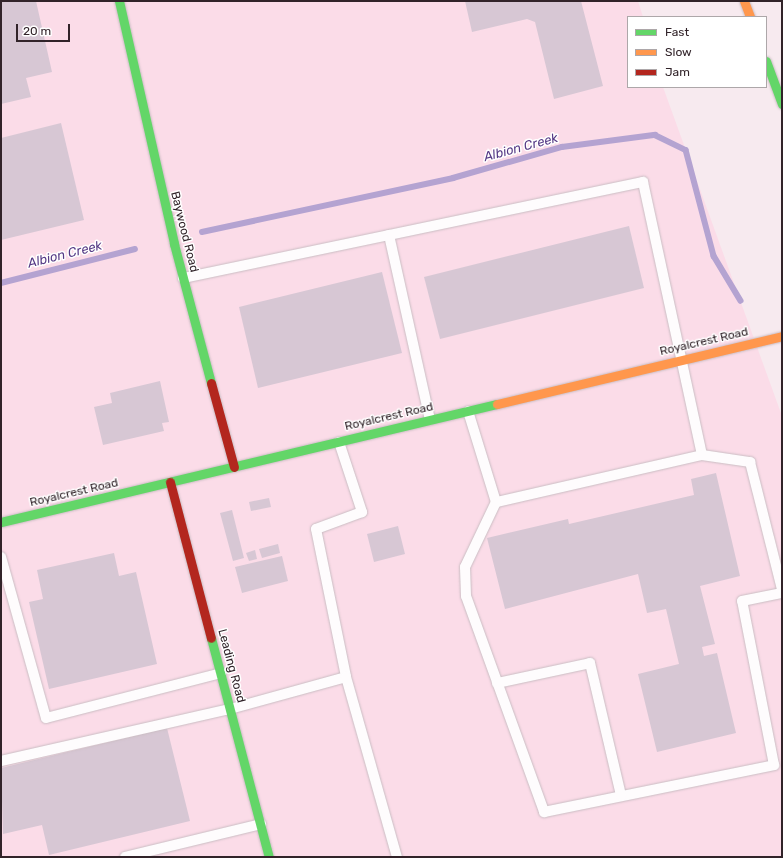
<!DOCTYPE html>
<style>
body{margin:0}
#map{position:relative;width:783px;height:858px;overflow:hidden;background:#f7eaef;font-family:Rubik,sans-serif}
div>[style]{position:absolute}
.built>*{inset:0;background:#fbdce8}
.stream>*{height:5.5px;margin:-2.75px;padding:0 2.75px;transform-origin:2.75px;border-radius:2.75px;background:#b4a3d1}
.building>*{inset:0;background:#d7c7d4}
.roads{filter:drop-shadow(0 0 1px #cabdc3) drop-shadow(0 0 1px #cabdc3)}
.lane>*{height:10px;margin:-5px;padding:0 5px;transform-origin:5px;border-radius:5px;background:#fefcfd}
.fast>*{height:9px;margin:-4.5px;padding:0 4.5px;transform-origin:4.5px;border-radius:4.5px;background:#63d668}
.slow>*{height:9px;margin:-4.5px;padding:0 4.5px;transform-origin:4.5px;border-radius:4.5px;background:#ff974d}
.jam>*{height:9px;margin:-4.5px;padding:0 4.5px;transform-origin:4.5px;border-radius:4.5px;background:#b3261e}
span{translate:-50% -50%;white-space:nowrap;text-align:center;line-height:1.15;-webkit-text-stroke:3px #fff;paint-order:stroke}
.street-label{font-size:12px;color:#312329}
.water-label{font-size:13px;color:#553985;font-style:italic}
.frame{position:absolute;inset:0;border:2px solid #312329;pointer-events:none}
.legend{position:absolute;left:627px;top:16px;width:140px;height:72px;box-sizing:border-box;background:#fff;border:1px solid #ada7a9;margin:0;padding:5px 7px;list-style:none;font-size:12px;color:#312329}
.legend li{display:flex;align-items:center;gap:8px;height:20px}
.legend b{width:20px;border:1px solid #ada7a9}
.scale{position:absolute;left:16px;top:24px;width:54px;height:18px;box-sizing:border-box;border:2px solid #312329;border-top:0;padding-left:5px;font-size:12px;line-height:14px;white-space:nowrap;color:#312329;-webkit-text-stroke:3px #fff;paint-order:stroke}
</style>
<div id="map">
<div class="built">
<div style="clip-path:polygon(1px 1px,638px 1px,643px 17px,628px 17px,628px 87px,663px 87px,782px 416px,782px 857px,1px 857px)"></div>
</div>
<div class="stream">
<div style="left:202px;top:232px;width:257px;rotate:-12.1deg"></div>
<div style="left:453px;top:178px;width:113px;rotate:-15.9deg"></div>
<div style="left:562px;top:147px;width:94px;rotate:-7.4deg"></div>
<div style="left:655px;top:135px;width:34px;rotate:26deg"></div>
<div style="left:686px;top:150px;width:110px;rotate:75.2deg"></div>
<div style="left:714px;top:256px;width:52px;rotate:59deg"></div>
<div style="left:1px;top:283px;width:138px;rotate:-14.2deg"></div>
</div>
<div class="building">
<div style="clip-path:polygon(1px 1px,36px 1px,52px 72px,26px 78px,31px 97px,1px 104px)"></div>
<div style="clip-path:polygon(465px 1px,581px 1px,603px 86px,554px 99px,535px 22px,527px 19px,472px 32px)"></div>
<div style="clip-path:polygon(61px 123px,84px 220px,1px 240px,1px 138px)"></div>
<div style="clip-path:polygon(629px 226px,644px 288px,440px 339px,424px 277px)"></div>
<div style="clip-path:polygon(382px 272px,402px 353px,258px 388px,239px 307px)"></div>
<div style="clip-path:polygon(160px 381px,169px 422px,162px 423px,164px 431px,103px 445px,94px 407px,112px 403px,110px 393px)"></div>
<div style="clip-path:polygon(716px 473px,740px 576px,700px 586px,715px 644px,702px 647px,704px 656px,717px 653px,736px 733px,657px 752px,638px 674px,679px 664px,666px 609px,647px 613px,638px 574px,505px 609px,487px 538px,568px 519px,569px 524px,694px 495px,691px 479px)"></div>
<div style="clip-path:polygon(269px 498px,271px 507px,251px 511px,249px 502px)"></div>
<div style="clip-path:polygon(232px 510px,244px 558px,233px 561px,220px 513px)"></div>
<div style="clip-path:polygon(398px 526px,405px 554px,374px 562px,367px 534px)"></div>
<div style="clip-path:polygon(278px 544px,280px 553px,262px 558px,259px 549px)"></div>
<div style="clip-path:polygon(255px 550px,257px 559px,249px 561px,246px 553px)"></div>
<div style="clip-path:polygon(114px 553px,119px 576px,136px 572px,157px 664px,49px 689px,29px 602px,43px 599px,37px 570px)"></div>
<div style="clip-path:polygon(282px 556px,288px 581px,242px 593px,235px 567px)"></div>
<div style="clip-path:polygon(167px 728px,190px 821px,49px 855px,42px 825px,3px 834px,1px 768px)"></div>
</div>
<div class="roads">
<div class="lane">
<div style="left:389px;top:235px;width:189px;rotate:77.5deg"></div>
<div style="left:183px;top:278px;width:470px;rotate:-11.8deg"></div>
<div style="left:643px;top:182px;width:279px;rotate:77.8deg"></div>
<div style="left:702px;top:455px;width:211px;rotate:167.1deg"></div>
<div style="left:496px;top:502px;width:95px;rotate:-107.1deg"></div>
<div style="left:339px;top:442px;width:74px;rotate:71.8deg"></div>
<div style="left:362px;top:512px;width:49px;rotate:159.7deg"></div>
<div style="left:316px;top:529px;width:151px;rotate:78.5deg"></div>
<div style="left:702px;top:455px;width:49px;rotate:8.3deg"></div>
<div style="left:750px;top:462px;width:131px;rotate:75.9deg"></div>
<div style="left:496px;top:502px;width:72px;rotate:115.5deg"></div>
<div style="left:465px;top:567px;width:29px;rotate:88deg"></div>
<div style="left:466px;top:596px;width:230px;rotate:70.1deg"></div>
<div style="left:544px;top:812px;width:235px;rotate:-11.5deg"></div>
<div style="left:774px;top:765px;width:167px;rotate:-101deg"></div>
<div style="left:742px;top:601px;width:41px;rotate:-11.3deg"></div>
<div style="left:1px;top:557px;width:167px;rotate:74.4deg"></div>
<div style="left:46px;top:718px;width:181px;rotate:-14.4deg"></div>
<div style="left:497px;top:683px;width:95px;rotate:-12.1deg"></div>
<div style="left:590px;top:663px;width:136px;rotate:76.8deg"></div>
<div style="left:1px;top:761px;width:235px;rotate:-12.8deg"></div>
<div style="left:230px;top:709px;width:120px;rotate:-15.4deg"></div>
<div style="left:346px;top:677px;width:187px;rotate:74.2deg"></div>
<div style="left:125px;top:857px;width:140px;rotate:-13.6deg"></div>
</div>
<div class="fast">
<div style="left:119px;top:1px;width:249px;rotate:77.2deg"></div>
<div style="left:174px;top:244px;width:144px;rotate:75.1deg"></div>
<div style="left:766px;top:61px;width:46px;rotate:69.6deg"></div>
<div style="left:1px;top:522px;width:510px;rotate:-13.38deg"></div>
<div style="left:211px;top:638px;width:227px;rotate:75.2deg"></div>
</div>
<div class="slow">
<div style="left:744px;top:1px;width:17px;rotate:69deg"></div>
<div style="left:497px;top:404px;width:293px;rotate:-13.4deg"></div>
</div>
<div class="jam">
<div style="left:211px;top:383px;width:87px;rotate:74.7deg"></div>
<div style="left:170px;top:482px;width:161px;rotate:75.3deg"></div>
</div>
</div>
<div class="street-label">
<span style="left:184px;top:232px;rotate:76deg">Baywood Road</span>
<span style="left:704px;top:342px;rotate:-13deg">Royalcrest Road</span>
<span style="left:389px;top:417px;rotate:-13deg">Royalcrest Road</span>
<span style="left:74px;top:493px;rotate:-13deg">Royalcrest Road</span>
<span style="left:231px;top:666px;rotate:75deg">Leading Road</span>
</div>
<div class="water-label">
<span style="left:521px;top:148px;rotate:-15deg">Albion Creek</span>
<span style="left:65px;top:255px;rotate:-14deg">Albion Creek</span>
</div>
<div class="frame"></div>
<ul class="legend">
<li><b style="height:5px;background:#63d668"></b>Fast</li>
<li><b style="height:5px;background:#ff974d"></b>Slow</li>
<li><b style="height:5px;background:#b3261e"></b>Jam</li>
</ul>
<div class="scale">20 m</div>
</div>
